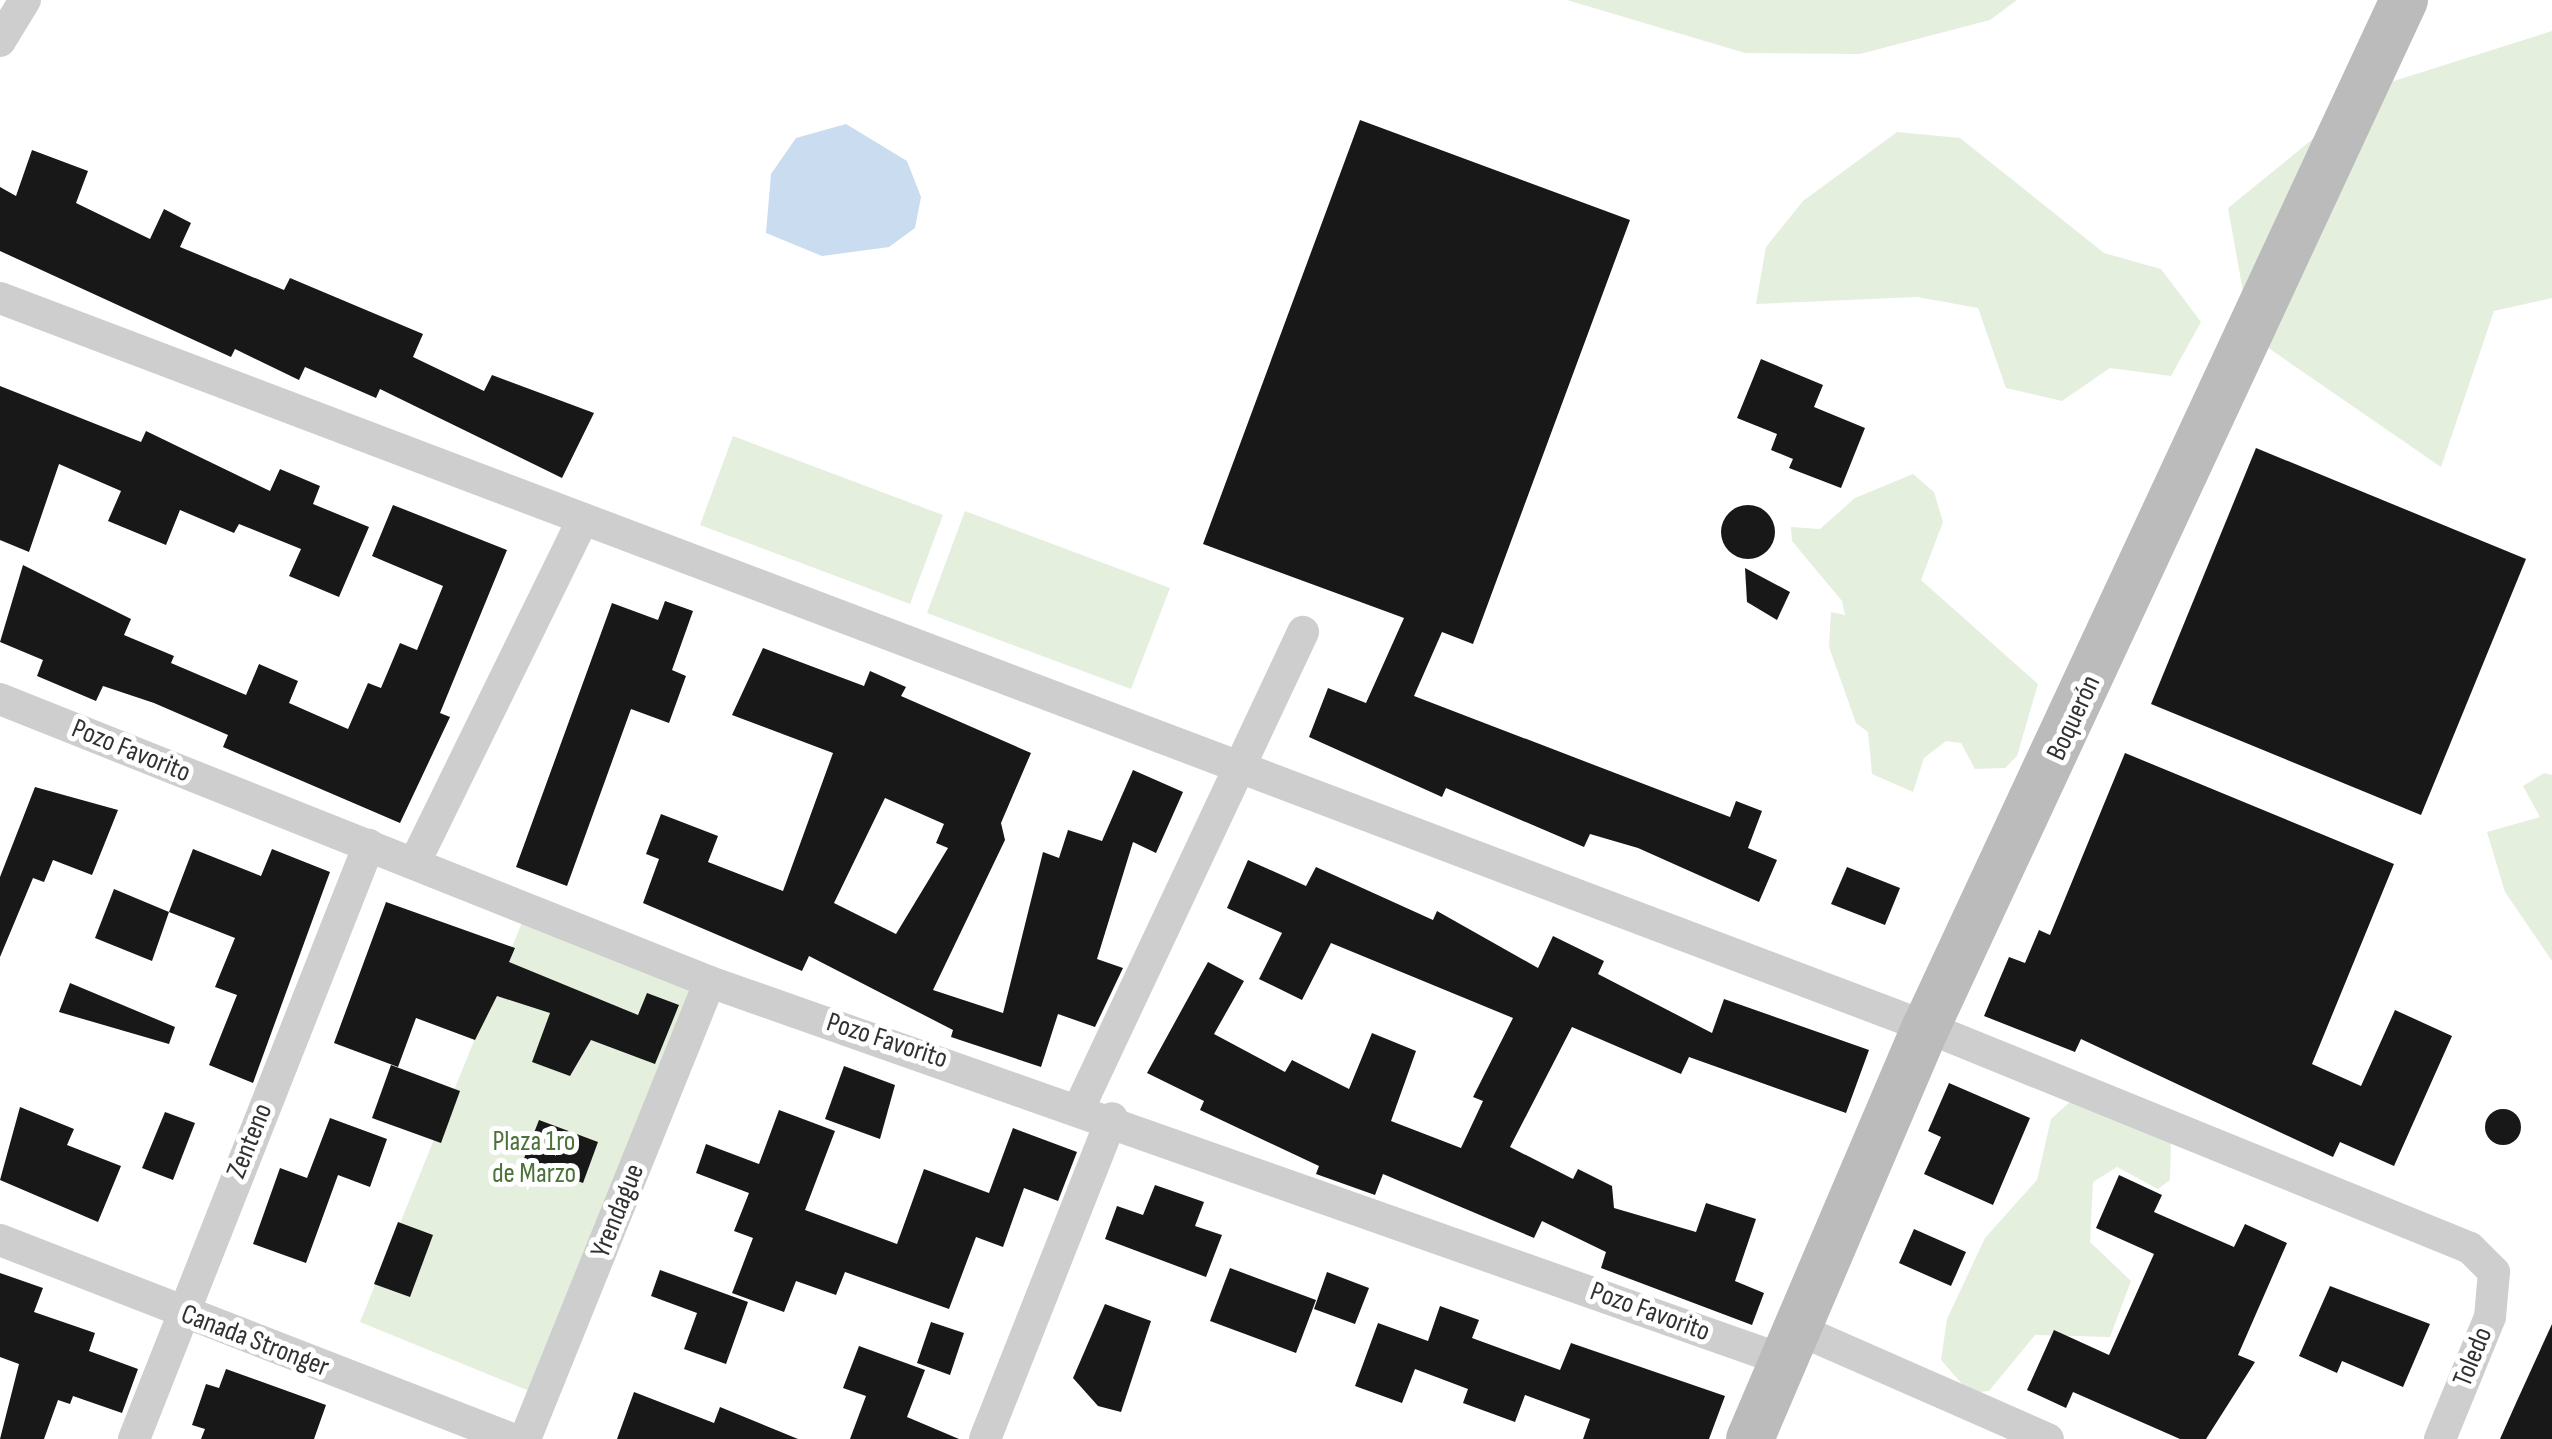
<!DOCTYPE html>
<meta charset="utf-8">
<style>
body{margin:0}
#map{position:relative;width:2552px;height:1439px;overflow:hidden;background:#fff;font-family:"Sofia Sans Condensed",sans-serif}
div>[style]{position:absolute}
.green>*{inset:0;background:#e5efde}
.water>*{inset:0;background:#c9dcf0}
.building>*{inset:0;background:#181818}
.round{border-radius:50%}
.street>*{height:32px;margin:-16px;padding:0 16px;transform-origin:16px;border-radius:16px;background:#cecece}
.secondary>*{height:48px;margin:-24px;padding:0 24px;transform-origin:24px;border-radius:24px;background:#bbb}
span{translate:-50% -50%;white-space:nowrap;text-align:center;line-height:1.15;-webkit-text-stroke:10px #fff;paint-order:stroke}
.street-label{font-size:28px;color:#313131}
.park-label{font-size:28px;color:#4c7239}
</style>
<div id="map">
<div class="green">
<div style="clip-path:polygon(1567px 0,2017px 0,1990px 20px,1860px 54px,1745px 53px)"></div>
<div style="clip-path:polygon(2552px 31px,2552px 298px,2494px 311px,2441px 467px,2251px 336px,2228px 208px,2378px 86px)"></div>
<div style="clip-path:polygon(1897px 132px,1960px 138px,2104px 253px,2161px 269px,2201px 322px,2171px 376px,2110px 368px,2062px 401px,2006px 388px,1978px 308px,1917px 297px,1756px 304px,1766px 247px,1803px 201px)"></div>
<div style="clip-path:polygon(733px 436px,943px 515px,910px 604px,700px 525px)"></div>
<div style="clip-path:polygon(1913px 474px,1934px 492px,1943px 522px,1921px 580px,2038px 684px,2017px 756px,2005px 768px,1975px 769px,1961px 743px,1946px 741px,1924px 758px,1913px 792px,1872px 774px,1868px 732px,1856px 723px,1829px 647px,1831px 612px,1845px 615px,1842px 601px,1792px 541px,1791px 527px,1820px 529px,1855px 498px)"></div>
<div style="clip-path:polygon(965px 511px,1170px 588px,1131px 689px,927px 613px)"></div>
<div style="clip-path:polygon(2544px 773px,2552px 775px,2552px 961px,2505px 892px,2487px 832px,2540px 817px,2523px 786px)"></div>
<div style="clip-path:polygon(523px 920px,708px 995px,544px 1397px,360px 1322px)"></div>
<div style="clip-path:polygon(2072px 1100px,2171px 1138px,2170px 1180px,2158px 1189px,2117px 1167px,2093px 1182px,2090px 1242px,2131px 1281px,2110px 1337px,2035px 1335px,1989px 1391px,1970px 1393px,1941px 1360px,1947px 1319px,1985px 1238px,2037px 1180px,2051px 1119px)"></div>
</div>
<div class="water">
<div style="clip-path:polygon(846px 124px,907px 161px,921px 197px,915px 228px,889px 247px,822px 256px,766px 233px,771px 174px,796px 138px)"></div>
</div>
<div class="building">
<div style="clip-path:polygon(1360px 120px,1630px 220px,1473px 644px,1442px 632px,1414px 696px,1730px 817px,1736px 801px,1762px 811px,1748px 848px,1777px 860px,1759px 902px,1638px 848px,1590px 834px,1584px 847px,1446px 788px,1442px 797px,1309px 737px,1328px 688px,1366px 703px,1404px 618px,1203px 544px)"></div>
<div style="clip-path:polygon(32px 150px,88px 171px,76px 203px,150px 239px,164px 209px,191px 223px,180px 247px,284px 290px,290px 278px,423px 334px,413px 357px,484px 391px,492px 375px,594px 413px,562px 478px,380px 389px,376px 398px,305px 367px,299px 380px,235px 349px,231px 357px,0 251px,0 187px,16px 196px)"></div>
<div style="clip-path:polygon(1761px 359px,1823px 385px,1814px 407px,1865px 428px,1841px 488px,1789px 468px,1793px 459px,1771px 450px,1777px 434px,1737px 418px)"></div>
<div style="clip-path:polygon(0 386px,141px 442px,146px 431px,270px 491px,280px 469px,320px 486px,313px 504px,369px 527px,339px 597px,289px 576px,301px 549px,239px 524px,234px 533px,180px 510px,166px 545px,108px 521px,121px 491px,59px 464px,29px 552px,0 540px)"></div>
<div style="clip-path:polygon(2256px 448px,2526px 559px,2421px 815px,2151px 704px)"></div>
<div class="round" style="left:1721px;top:505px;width:54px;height:54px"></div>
<div style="clip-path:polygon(393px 505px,507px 550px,440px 713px,450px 717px,400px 823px,223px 747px,228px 735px,154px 703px,103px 686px,96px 701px,37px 676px,43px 660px,0 642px,23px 565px,131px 619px,124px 635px,174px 656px,171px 663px,246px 695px,259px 664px,298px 681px,289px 703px,348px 729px,368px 683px,381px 688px,400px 643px,417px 650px,443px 586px,372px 556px)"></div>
<div style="clip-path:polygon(1745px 568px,1790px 592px,1777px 620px,1747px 602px)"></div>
<div style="clip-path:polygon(665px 601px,693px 611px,672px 670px,686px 676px,669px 723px,631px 709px,567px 886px,516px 867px,612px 603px,658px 620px)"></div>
<div style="clip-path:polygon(evenodd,763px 648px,864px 686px,870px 671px,906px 687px,901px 696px,1031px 753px,1001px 823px,1005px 840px,933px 990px,1003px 1013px,1043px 852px,1059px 858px,1068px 830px,1102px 841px,1133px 770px,1183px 792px,1156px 853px,1133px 842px,1097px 959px,1123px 968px,1095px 1027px,1058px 1014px,1041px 1067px,951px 1037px,953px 1030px,809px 956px,802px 971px,643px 903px,659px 859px,646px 854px,661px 814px,718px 836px,708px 862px,783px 891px,833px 753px,732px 715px,763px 648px,885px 798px,944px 824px,936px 843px,948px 848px,896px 934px,834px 903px,885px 798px)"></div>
<div style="clip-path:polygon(2125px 753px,2394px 864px,2312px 1064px,2361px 1086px,2395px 1010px,2452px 1036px,2394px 1166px,2340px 1142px,2333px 1157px,2081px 1039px,2075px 1052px,1984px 1016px,2009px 957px,2025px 963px,2039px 930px,2050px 935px)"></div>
<div style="clip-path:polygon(35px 787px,118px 810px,92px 875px,53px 860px,44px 882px,33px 878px,0 957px,0 877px)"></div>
<div style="clip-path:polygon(193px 849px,261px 876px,272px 849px,330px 872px,253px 1083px,209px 1065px,237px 995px,215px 987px,235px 938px,169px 912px)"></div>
<div style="clip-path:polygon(1248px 860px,1306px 886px,1316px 867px,1433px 920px,1437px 911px,1538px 968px,1553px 936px,1604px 961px,1598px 974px,1712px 1033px,1724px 999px,1869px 1050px,1846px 1113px,1689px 1057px,1681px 1074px,1572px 1027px,1510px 1147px,1573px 1179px,1578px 1169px,1612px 1186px,1614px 1208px,1696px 1232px,1706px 1203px,1756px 1219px,1735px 1281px,1764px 1293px,1752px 1325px,1601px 1268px,1606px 1252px,1542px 1221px,1534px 1238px,1383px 1174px,1375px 1195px,1316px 1174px,1319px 1166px,1200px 1110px,1204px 1101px,1147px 1073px,1208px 962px,1244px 981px,1214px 1034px,1285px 1072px,1292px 1060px,1349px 1089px,1372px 1033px,1416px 1051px,1391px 1121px,1461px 1148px,1483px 1101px,1473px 1097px,1513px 1018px,1331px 943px,1302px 1000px,1259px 979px,1282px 933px,1227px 908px)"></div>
<div style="clip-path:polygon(1847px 867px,1900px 888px,1885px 925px,1831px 904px)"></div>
<div style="clip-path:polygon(114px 889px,169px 912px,152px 961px,95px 938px)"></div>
<div style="clip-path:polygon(386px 902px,515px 948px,509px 962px,638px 1015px,647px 993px,679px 1005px,655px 1064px,591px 1040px,570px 1076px,532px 1062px,550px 1013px,497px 996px,475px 1040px,416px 1018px,398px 1067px,334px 1043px)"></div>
<div style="clip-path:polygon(70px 983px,175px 1027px,169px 1044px,59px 1012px)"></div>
<div style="clip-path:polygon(391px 1065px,460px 1091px,441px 1143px,372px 1118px)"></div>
<div style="clip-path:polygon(844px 1066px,895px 1085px,880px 1139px,825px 1119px)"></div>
<div style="clip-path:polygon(1949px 1083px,2030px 1118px,1993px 1205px,1924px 1174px,1941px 1137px,1928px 1131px)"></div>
<div style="clip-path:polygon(20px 1107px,74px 1129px,67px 1145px,121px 1166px,98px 1222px,0 1180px)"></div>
<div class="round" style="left:2485px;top:1109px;width:36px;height:36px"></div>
<div style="clip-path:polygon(779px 1110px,835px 1131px,805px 1210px,897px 1244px,924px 1169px,989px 1193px,1013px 1128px,1077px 1152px,1058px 1201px,1024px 1188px,1003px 1247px,976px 1237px,949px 1309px,845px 1272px,836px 1295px,796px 1281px,784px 1312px,732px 1293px,753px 1238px,734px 1231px,749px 1193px,696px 1173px,706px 1144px,759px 1164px)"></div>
<div style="clip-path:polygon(165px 1112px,195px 1123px,173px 1180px,142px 1168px)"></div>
<div style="clip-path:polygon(330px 1118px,387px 1139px,370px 1187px,338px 1175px,306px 1263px,253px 1244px,280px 1168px,307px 1178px)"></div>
<div style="clip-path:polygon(539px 1120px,598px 1142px,583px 1183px,523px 1161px)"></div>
<div style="clip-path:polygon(2119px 1175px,2162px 1195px,2154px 1212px,2234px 1247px,2245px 1224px,2287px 1243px,2238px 1355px,2255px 1362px,2206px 1439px,2180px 1439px,2073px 1392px,2066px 1408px,2027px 1390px,2054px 1330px,2109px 1355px,2154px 1254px,2096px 1228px)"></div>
<div style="clip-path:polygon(1155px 1185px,1204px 1202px,1195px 1226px,1222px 1235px,1206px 1277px,1105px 1239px,1117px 1206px,1143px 1215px)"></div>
<div style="clip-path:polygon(398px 1222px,433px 1235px,410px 1297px,374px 1284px)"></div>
<div style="clip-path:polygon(1914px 1229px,1966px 1252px,1951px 1286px,1899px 1263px)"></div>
<div style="clip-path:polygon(1230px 1268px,1316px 1300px,1296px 1353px,1210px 1321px)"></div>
<div style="clip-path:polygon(660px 1270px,748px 1302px,726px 1364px,684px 1349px,697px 1313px,651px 1296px)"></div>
<div style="clip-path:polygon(1327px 1272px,1369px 1288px,1355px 1324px,1314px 1309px)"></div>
<div style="clip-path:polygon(0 1273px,43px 1288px,34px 1312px,95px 1333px,89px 1351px,138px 1369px,122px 1413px,73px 1396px,70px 1404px,58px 1400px,44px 1439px,0 1439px,19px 1364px,0 1357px)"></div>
<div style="clip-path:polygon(2330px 1286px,2430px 1324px,2403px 1387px,2342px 1361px,2337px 1373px,2299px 1356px)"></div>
<div style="clip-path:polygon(1105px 1304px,1151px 1321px,1121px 1412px,1098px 1406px,1073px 1378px)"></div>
<div style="clip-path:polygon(1440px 1306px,1479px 1320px,1472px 1338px,1560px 1370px,1571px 1343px,1725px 1396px,1709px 1439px,1583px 1439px,1590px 1419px,1525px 1395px,1515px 1422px,1463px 1403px,1468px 1389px,1415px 1369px,1402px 1403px,1355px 1386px,1378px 1323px,1428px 1341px)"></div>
<div style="clip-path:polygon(931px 1322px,964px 1333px,950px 1375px,917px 1363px)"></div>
<div style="clip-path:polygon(2552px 1324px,2552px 1439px,2500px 1439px,2516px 1403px)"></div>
<div style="clip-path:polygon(859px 1346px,925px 1370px,907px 1417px,959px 1439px,850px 1439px,866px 1396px,843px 1388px)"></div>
<div style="clip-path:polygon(226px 1369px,326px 1405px,314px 1439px,201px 1439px,205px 1429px,192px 1425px,206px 1384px,219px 1388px)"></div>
<div style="clip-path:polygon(634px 1392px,714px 1423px,720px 1407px,798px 1439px,617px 1439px)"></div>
</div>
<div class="street">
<div style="left:0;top:41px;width:48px;rotate:-58.6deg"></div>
<div style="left:0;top:298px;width:2059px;rotate:20.73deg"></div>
<div style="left:1926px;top:1027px;width:587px;rotate:22.11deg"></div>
<div style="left:2470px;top:1248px;width:34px;rotate:45deg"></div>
<div style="left:2494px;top:1272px;width:45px;rotate:95.1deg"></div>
<div style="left:2490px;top:1317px;width:132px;rotate:112.3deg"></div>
<div style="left:0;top:699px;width:764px;rotate:21.73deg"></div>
<div style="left:710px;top:982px;width:1138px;rotate:19.41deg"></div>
<div style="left:415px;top:862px;width:382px;rotate:-63.9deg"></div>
<div style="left:1080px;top:1106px;width:524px;rotate:-64.8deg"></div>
<div style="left:0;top:1240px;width:549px;rotate:21.24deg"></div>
<div style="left:1797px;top:1329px;width:274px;rotate:23.7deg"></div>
<div style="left:134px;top:1439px;width:639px;rotate:-68.42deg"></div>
<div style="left:525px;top:1439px;width:493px;rotate:-68deg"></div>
<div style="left:985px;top:1439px;width:345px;rotate:-68.4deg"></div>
</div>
<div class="secondary">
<div style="left:1750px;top:1439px;width:448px;rotate:-66.9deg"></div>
<div style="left:1926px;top:1027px;width:1133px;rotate:-65.04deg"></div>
</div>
<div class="street-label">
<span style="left:2074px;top:718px;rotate:-65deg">Boquerón</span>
<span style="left:131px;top:751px;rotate:22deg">Pozo Favorito</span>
<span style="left:887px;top:1041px;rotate:18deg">Pozo Favorito</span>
<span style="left:250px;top:1141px;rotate:-68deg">Zenteno</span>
<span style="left:618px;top:1211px;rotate:-68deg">Yrendague</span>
<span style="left:1650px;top:1312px;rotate:20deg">Pozo Favorito</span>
<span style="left:255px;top:1341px;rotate:21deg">Canada Stronger</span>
<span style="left:2473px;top:1357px;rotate:-68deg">Toledo</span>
</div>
<div class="park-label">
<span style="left:534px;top:1158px">Plaza 1ro<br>de Marzo</span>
</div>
</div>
